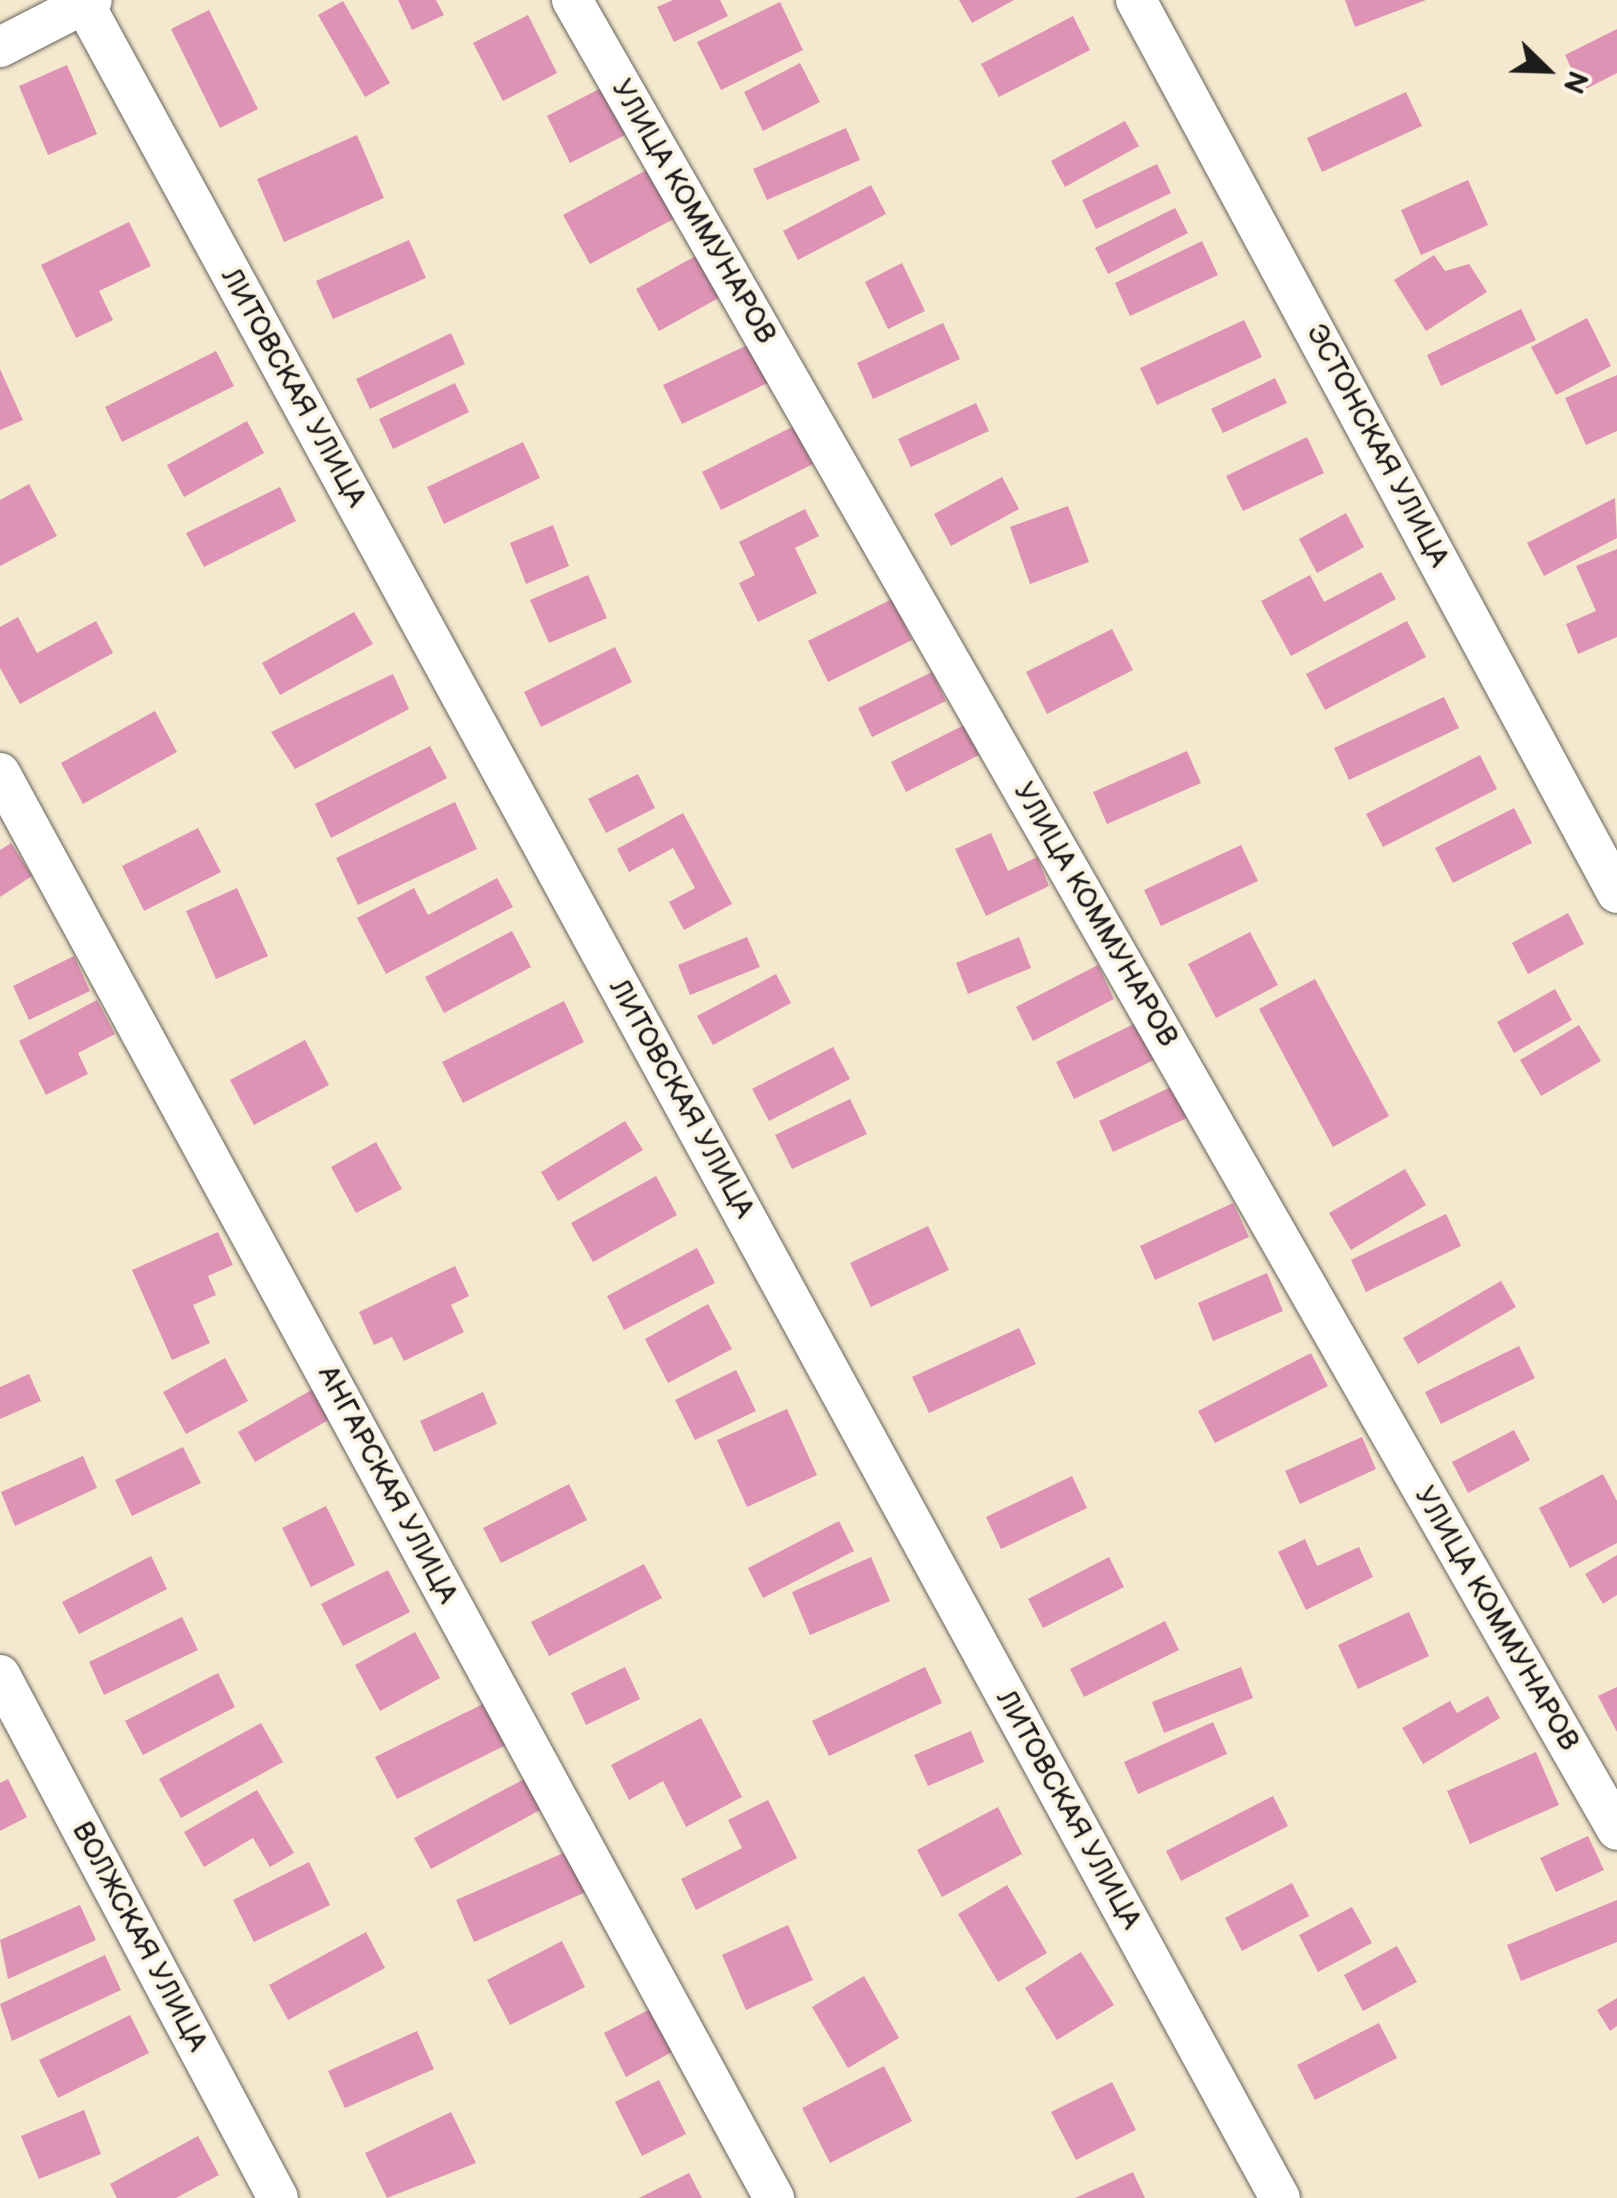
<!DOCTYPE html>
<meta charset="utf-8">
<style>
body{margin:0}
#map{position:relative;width:1617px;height:2198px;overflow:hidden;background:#f4e9cf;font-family:"Balsamiq Sans",sans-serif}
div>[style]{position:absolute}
.building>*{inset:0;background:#de93b5}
.roads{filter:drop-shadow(0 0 2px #68645b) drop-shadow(0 0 2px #68645b)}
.minor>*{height:40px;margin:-20px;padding:0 20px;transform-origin:20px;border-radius:20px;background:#fff}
span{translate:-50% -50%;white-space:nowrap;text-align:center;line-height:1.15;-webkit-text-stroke:8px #fcf5e5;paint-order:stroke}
.street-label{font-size:28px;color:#1c1c1c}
.north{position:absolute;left:1497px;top:20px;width:100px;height:100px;-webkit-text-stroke:8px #fcf5e5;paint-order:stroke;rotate:113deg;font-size:28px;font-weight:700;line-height:40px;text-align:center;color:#1c1c1c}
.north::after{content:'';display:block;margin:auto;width:35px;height:45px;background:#1c1c1c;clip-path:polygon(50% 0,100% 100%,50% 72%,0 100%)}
</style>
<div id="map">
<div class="building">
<div style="clip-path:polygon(398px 0,436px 0,444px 15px,412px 30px)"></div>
<div style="clip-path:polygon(673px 0,720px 0,728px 16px,674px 42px,657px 7px)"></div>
<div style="clip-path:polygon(959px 0,1014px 0,972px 23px)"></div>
<div style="clip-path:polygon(1345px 0,1426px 0,1355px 27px)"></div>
<div style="clip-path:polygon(343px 1px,390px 83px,365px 97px,318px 15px)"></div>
<div style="clip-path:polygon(780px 2px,803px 50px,721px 90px,697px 42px)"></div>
<div style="clip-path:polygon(209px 10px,258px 109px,220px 128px,171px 29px)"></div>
<div style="clip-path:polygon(528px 15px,557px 73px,503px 101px,473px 43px)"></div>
<div style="clip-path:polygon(1073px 16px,1090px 50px,999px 97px,981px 64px)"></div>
<div style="clip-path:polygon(1617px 29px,1617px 73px,1582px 91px,1565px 55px)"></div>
<div style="clip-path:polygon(800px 63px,820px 102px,763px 131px,744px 92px)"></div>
<div style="clip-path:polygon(67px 65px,97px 134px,48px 155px,19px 86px)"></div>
<div style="clip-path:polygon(603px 87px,627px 134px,570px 163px,547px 116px)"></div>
<div style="clip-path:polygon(1406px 92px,1422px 126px,1322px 172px,1307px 138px)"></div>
<div style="clip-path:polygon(1125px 121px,1139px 146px,1065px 187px,1051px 161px)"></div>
<div style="clip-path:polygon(846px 128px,860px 160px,767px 200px,753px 169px)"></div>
<div style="clip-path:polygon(357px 135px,384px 198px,284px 242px,257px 179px)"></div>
<div style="clip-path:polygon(1157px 164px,1171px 193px,1096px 229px,1082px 200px)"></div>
<div style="clip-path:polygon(652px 167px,679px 216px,590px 264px,563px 215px)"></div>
<div style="clip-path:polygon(1468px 180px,1488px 225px,1421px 255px,1401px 210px)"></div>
<div style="clip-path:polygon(871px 185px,886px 214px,798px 260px,783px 231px)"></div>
<div style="clip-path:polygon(1175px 208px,1188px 233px,1108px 274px,1095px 248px)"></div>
<div style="clip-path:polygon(129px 222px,151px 266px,99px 291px,113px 320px,76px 338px,41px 265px)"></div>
<div style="clip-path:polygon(409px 240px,426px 278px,333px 319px,316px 281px)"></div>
<div style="clip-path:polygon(1202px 241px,1218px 275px,1130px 316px,1115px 283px)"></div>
<div style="clip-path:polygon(701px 253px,724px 295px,659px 331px,636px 289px)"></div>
<div style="clip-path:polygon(1434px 255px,1445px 271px,1469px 264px,1487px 292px,1426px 331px,1394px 280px)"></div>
<div style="clip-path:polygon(902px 263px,925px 311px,888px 329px,865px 282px)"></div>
<div style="clip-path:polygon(1521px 309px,1536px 340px,1441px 386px,1427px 355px)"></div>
<div style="clip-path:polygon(1587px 318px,1611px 366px,1556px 395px,1531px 347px)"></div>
<div style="clip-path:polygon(1244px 320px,1262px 357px,1157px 405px,1140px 368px)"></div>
<div style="clip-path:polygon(943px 323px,960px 359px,873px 399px,857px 363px)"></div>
<div style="clip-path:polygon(451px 333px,465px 364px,370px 409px,356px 379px)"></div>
<div style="clip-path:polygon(758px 340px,776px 379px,682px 424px,663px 385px)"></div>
<div style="clip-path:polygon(216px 351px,234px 386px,122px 442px,105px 407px)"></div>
<div style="clip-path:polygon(0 369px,23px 420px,0 430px)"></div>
<div style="clip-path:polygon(1617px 375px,1617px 431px,1586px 445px,1565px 398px)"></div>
<div style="clip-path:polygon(1275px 378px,1287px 403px,1223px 433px,1211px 409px)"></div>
<div style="clip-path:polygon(455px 383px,469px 412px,393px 449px,379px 419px)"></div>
<div style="clip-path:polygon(976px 403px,989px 431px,911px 467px,898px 439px)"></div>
<div style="clip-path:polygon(247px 421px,264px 453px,184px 497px,167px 465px)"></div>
<div style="clip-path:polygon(794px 426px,813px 464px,721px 510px,702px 472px)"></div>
<div style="clip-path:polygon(1307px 437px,1324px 473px,1243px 511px,1226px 476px)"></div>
<div style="clip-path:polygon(523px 442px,540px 478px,444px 524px,427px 487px)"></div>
<div style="clip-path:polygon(1002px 477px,1019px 509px,951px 546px,934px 514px)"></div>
<div style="clip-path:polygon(29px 484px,57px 536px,0 566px,0 500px)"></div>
<div style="clip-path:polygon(280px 487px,296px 521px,204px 567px,186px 533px)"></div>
<div style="clip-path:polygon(1615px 498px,1617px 538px,1544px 576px,1527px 543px)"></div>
<div style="clip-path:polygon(1068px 506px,1089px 562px,1030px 584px,1010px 527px)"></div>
<div style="clip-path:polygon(805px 509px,819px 536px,795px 548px,817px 593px,758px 622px,739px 583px,755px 575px,739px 542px)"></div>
<div style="clip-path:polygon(1346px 513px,1364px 547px,1317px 573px,1299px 539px)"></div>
<div style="clip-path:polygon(553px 525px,569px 566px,526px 584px,510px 543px)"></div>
<div style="clip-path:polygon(1617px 549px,1617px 637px,1578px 654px,1566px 624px,1596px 611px,1576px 566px)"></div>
<div style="clip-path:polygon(1381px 572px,1396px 599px,1291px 656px,1261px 601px,1310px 575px,1324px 602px)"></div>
<div style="clip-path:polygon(588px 575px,607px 618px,549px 643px,530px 600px)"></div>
<div style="clip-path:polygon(892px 599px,912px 640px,828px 682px,808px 641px)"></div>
<div style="clip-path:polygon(354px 612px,373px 644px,280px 695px,262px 663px)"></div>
<div style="clip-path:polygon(18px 617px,37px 653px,96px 621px,113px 653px,20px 704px,0 668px,0 627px)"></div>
<div style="clip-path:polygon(1407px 621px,1426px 657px,1325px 710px,1306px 674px)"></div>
<div style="clip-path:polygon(1112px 629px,1133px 670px,1047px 714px,1026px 672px)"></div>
<div style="clip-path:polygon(615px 647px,632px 682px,541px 727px,524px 692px)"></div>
<div style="clip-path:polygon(932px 672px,946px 701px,872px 737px,858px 708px)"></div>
<div style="clip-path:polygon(393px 674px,409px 709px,295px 769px,271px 732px)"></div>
<div style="clip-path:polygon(1444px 697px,1459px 728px,1349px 780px,1334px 748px)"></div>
<div style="clip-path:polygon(155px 711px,177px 752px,83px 804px,61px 763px)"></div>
<div style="clip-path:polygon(964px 725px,979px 755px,906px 792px,891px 762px)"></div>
<div style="clip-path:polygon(430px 746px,447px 778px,331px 838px,315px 804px)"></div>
<div style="clip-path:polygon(1187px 751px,1201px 783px,1107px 824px,1093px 792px)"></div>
<div style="clip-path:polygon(1480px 755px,1497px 789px,1383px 847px,1366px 814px)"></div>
<div style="clip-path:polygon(638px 774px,655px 808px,606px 833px,588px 799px)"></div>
<div style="clip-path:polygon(455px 802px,477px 849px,358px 905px,336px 858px)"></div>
<div style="clip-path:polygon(1514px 808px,1532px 843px,1453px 883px,1435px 848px)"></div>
<div style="clip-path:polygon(683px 813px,732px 904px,684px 930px,669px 902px,695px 888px,673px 848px,629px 872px,617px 849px)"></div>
<div style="clip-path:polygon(198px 828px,221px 872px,144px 911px,122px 866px)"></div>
<div style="clip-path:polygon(991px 833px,1008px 871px,1037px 857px,1049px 886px,986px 916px,955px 849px)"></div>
<div style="clip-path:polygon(11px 843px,32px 876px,0 897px,0 850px)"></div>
<div style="clip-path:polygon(1241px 845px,1258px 881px,1161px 926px,1144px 890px)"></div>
<div style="clip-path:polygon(497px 878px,513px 907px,386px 974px,357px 918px,414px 888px,428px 915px)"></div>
<div style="clip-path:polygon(237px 888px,268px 956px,216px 979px,186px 911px)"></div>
<div style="clip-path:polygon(1568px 913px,1584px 944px,1528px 974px,1512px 943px)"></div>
<div style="clip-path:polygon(512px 931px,531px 967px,444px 1013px,425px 977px)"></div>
<div style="clip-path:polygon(1250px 932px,1278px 985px,1216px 1018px,1188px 964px)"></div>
<div style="clip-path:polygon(747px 937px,760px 967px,690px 995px,678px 965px)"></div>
<div style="clip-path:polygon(1019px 937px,1031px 968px,968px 994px,956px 963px)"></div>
<div style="clip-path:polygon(74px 956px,90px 991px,29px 1020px,13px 986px)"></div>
<div style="clip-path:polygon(1098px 965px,1114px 999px,1033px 1041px,1016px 1007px)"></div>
<div style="clip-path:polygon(776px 974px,791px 1003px,713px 1045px,697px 1016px)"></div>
<div style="clip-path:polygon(1315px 979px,1389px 1116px,1333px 1147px,1259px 1009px)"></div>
<div style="clip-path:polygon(1555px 989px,1572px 1020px,1514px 1053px,1497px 1022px)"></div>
<div style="clip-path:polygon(97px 1000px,115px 1034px,78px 1053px,88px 1074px,46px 1095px,19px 1041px)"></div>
<div style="clip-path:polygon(564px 1001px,584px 1042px,463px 1103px,442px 1062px)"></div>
<div style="clip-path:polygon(1140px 1021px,1158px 1058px,1074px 1099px,1056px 1062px)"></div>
<div style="clip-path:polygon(1579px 1025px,1601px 1061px,1541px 1096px,1520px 1060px)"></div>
<div style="clip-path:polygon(305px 1040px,329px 1085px,254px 1125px,230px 1080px)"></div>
<div style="clip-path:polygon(833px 1047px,850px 1079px,769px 1121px,752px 1089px)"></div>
<div style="clip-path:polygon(1173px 1086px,1187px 1118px,1113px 1152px,1099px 1121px)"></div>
<div style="clip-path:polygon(850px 1099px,867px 1134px,792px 1169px,775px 1135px)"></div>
<div style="clip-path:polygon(625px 1121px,643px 1150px,558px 1201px,541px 1172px)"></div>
<div style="clip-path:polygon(376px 1142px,402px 1189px,356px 1213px,331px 1167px)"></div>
<div style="clip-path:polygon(1405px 1169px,1426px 1205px,1351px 1250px,1329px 1213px)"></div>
<div style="clip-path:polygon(656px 1176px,677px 1215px,593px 1262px,571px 1223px)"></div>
<div style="clip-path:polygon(1233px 1203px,1249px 1237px,1155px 1280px,1140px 1246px)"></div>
<div style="clip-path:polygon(1446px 1214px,1461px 1246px,1366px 1292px,1351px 1260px)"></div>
<div style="clip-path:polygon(928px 1226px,949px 1270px,871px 1307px,850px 1263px)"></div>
<div style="clip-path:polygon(218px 1232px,233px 1265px,208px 1276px,216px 1295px,193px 1305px,210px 1343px,172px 1360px,132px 1270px)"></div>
<div style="clip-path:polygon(697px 1248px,715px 1283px,624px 1330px,607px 1296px)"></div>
<div style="clip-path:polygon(455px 1266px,469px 1296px,451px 1305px,464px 1332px,404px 1361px,392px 1337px,374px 1345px,359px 1312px)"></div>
<div style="clip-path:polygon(1267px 1273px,1283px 1311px,1213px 1341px,1198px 1303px)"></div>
<div style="clip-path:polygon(1501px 1281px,1516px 1307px,1418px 1364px,1403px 1338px)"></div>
<div style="clip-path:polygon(708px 1304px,732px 1349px,668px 1383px,645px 1339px)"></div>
<div style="clip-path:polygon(1019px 1328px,1036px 1364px,929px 1413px,912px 1377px)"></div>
<div style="clip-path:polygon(1519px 1346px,1535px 1378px,1441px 1424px,1425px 1392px)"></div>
<div style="clip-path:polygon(1311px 1353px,1328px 1386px,1215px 1443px,1198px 1411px)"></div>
<div style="clip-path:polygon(225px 1358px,248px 1401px,186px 1434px,163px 1392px)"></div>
<div style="clip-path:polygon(736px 1370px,756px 1411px,695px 1440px,675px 1400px)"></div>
<div style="clip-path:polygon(29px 1374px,41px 1401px,0 1419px,0 1387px)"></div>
<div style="clip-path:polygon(315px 1388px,332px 1418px,255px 1462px,238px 1432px)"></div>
<div style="clip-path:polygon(483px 1392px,497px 1424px,434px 1452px,420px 1421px)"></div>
<div style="clip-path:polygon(787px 1409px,817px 1475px,747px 1507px,717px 1440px)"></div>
<div style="clip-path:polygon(1514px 1430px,1530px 1460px,1468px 1493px,1452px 1462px)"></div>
<div style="clip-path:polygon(1362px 1437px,1376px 1469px,1300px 1504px,1285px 1471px)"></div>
<div style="clip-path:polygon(183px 1447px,201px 1483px,132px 1516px,115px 1480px)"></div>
<div style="clip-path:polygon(83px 1456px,97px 1488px,15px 1526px,1px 1492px)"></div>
<div style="clip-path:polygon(1603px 1474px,1617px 1501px,1617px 1543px,1570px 1568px,1539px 1508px)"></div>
<div style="clip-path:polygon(1072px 1476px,1087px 1508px,1001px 1549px,986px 1517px)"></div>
<div style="clip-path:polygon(569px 1484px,587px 1520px,501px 1563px,483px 1528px)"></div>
<div style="clip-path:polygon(326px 1506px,355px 1565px,311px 1587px,282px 1528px)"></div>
<div style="clip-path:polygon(839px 1521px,854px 1551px,763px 1598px,748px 1568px)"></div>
<div style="clip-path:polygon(1305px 1539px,1317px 1566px,1359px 1547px,1373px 1577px,1306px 1610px,1278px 1552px)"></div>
<div style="clip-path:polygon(1617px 1555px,1617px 1595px,1603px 1604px,1585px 1574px)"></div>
<div style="clip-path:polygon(151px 1556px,167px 1589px,79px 1634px,62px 1602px)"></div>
<div style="clip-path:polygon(871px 1557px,890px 1601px,810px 1635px,792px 1592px)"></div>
<div style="clip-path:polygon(1109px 1557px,1124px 1587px,1043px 1628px,1028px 1599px)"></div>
<div style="clip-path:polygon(644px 1564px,662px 1598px,549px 1656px,531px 1622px)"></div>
<div style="clip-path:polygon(388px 1570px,410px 1612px,343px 1646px,321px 1604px)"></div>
<div style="clip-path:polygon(1409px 1612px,1429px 1656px,1358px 1689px,1338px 1645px)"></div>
<div style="clip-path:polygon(182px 1617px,198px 1650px,104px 1695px,89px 1662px)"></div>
<div style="clip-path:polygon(1165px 1621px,1179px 1650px,1084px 1697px,1070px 1669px)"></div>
<div style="clip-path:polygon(415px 1632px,440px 1678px,380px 1711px,355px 1665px)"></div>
<div style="clip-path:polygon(625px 1667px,640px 1699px,586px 1725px,571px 1693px)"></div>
<div style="clip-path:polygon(925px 1667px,942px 1703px,829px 1756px,812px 1721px)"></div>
<div style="clip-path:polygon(1241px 1667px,1253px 1698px,1164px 1733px,1152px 1702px)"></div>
<div style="clip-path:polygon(218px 1673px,235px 1707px,143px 1755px,125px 1721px)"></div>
<div style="clip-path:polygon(1617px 1687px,1617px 1732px,1598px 1696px)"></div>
<div style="clip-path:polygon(1488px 1696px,1500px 1718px,1423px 1764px,1402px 1728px,1450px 1701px,1457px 1713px)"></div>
<div style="clip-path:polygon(485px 1703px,506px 1745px,397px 1799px,375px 1757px)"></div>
<div style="clip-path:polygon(701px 1718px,742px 1797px,686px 1827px,663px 1781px,629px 1800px,611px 1765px)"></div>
<div style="clip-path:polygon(1213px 1722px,1227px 1754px,1138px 1794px,1124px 1762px)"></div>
<div style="clip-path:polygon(261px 1723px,283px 1762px,181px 1818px,159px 1779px)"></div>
<div style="clip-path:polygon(971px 1731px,984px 1762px,928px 1786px,914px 1755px)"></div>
<div style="clip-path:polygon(1536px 1752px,1559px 1805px,1470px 1844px,1447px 1791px)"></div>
<div style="clip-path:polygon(526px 1778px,542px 1809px,431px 1869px,414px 1838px)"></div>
<div style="clip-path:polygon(8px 1779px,27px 1817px,0 1831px,0 1783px)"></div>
<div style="clip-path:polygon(257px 1790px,294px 1853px,270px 1867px,253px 1838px,204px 1867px,184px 1832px)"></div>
<div style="clip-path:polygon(1273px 1796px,1288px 1826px,1181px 1881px,1166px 1851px)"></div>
<div style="clip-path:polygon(768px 1800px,797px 1858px,696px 1910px,681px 1879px,742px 1848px,728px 1820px)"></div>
<div style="clip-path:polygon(998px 1807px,1022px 1854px,942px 1897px,917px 1850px)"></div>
<div style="clip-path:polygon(1588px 1836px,1604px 1870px,1556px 1892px,1540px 1858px)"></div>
<div style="clip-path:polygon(568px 1851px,586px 1892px,474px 1942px,456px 1900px)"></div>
<div style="clip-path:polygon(309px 1862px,330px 1905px,254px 1942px,233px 1900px)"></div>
<div style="clip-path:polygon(1292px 1883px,1309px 1916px,1242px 1951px,1225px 1918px)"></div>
<div style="clip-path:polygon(1007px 1885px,1047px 1953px,998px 1982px,958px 1914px)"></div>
<div style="clip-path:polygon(1617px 1900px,1617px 1942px,1521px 1981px,1507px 1945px)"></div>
<div style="clip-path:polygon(80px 1905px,96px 1940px,8px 1979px,0 1940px)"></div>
<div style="clip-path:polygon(1352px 1907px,1372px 1943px,1318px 1972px,1299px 1935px)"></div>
<div style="clip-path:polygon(788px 1925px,813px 1980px,746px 2010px,722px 1955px)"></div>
<div style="clip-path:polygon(366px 1932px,385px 1968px,288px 2020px,269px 1985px)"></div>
<div style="clip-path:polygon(562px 1941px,585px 1987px,510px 2025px,487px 1980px)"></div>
<div style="clip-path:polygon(1397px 1946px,1417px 1982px,1363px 2011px,1344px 1975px)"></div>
<div style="clip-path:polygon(1081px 1952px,1114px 2005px,1057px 2040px,1025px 1988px)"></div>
<div style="clip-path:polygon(105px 1955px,121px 1990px,12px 2041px,0 2004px)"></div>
<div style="clip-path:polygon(864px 1976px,899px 2038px,848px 2068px,812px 2007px)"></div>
<div style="clip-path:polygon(1617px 1998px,1617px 2026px,1610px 2031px,1597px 2010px)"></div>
<div style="clip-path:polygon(650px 2009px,672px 2052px,626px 2077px,604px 2033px)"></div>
<div style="clip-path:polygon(130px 2015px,149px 2053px,58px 2098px,39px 2060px)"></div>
<div style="clip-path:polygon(1379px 2023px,1397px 2058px,1315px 2100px,1297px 2065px)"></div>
<div style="clip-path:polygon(417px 2031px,434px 2069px,345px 2108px,328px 2071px)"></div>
<div style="clip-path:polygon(884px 2066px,912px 2121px,830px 2163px,802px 2108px)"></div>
<div style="clip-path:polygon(659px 2080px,686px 2134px,642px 2156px,615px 2102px)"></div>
<div style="clip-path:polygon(1112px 2082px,1136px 2130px,1076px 2160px,1051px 2112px)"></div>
<div style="clip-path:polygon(84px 2110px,101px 2154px,39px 2179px,21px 2136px)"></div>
<div style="clip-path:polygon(451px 2112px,476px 2163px,387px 2198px,365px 2153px)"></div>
<div style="clip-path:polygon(198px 2136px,219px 2175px,176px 2198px,117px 2198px,110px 2184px)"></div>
<div style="clip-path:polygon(1133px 2172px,1145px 2198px,1075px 2198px)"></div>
<div style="clip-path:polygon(689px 2173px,702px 2198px,639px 2198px)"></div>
</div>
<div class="roads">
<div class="minor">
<div style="left:82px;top:0;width:2503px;rotate:61.41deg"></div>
<div style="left:572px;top:0;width:2107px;rotate:60.27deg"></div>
<div style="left:1136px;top:0;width:1014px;rotate:61.69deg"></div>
<div style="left:0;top:47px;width:103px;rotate:-27.1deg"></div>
<div style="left:0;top:773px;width:1622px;rotate:61.49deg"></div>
<div style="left:0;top:1675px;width:592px;rotate:62.01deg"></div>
</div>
</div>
<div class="street-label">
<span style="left:693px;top:212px;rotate:60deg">УЛИЦА КОММУНАРОВ</span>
<span style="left:293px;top:388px;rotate:61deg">ЛИТОВСКАЯ УЛИЦА</span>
<span style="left:1377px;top:446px;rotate:62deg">ЭСТОНСКАЯ УЛИЦА</span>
<span style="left:1095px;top:915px;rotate:60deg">УЛИЦА КОММУНАРОВ</span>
<span style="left:681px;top:1099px;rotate:61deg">ЛИТОВСКАЯ УЛИЦА</span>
<span style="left:387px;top:1485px;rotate:62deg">АНГАРСКАЯ УЛИЦА</span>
<span style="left:1496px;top:1619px;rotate:60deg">УЛИЦА КОММУНАРОВ</span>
<span style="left:1068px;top:1810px;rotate:61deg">ЛИТОВСКАЯ УЛИЦА</span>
<span style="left:139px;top:1937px;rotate:62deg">ВОЛЖСКАЯ УЛИЦА</span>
</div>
<div class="north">N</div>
</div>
